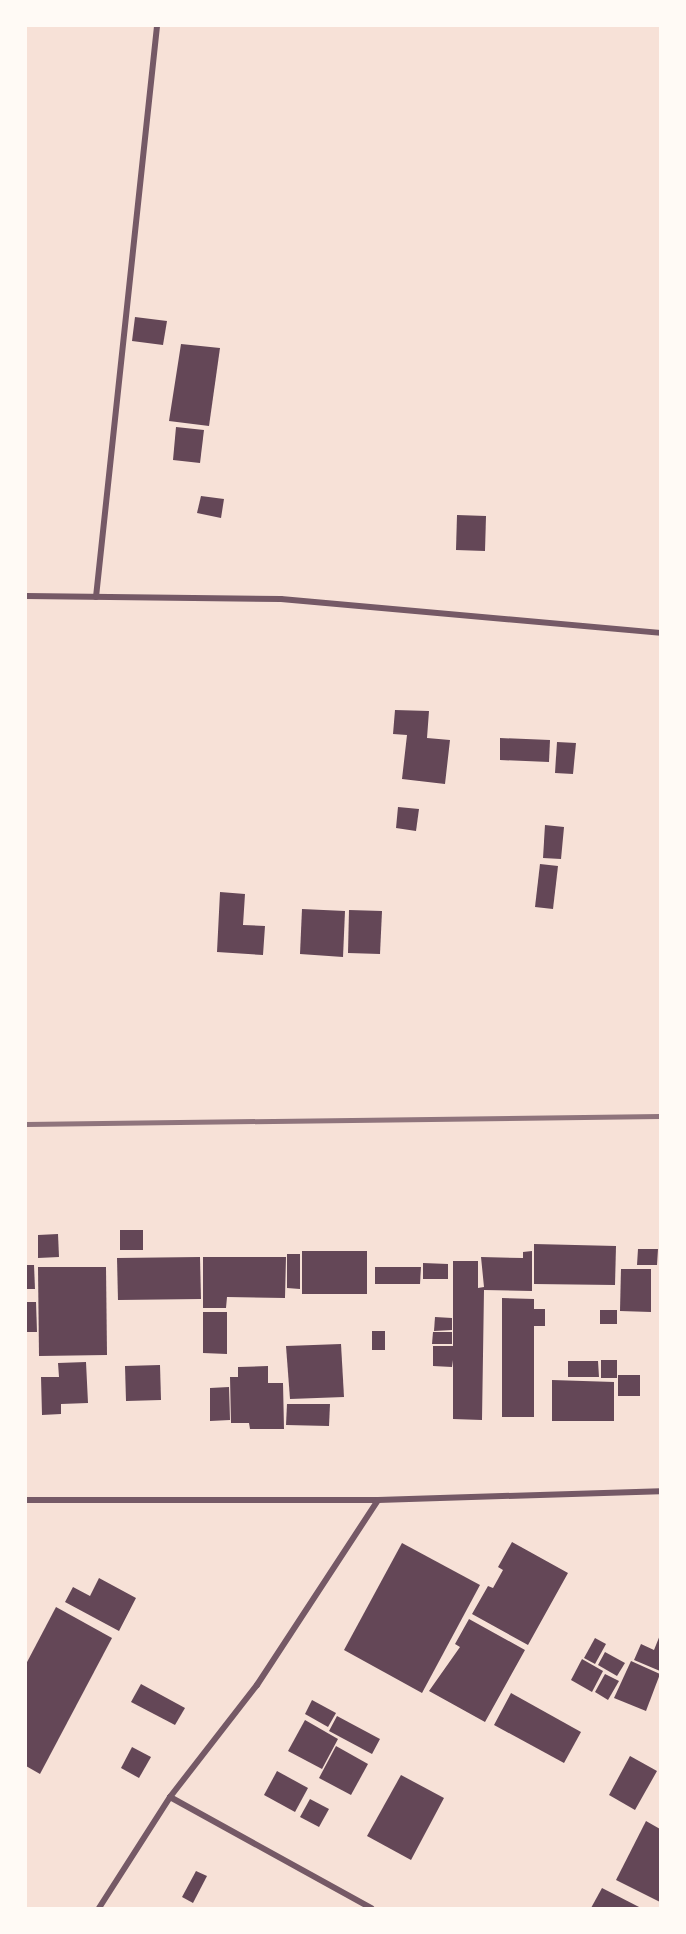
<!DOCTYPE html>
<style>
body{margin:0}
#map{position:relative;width:686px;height:1934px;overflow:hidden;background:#f7e1d7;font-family:"Asap Condensed",sans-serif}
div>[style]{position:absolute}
.building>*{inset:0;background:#644757}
.minor>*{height:6px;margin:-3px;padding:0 3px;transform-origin:3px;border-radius:3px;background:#755966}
.rail>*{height:4.5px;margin:-2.25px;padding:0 2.25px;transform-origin:2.25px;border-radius:2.25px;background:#8f747c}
span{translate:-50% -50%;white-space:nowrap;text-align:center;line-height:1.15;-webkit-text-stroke:6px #fffaf5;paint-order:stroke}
.frame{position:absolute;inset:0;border:27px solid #fffaf5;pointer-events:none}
</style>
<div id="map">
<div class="building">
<div style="clip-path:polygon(135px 317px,167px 321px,163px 345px,132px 341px)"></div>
<div style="clip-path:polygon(181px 344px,220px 348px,209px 426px,169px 421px)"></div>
<div style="clip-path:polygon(176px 427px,204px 430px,200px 463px,173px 460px)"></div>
<div style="clip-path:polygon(201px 496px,224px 499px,221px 518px,197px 513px)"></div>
<div style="clip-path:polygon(457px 515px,486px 516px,485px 551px,456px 550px)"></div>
<div style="clip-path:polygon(395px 710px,429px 711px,427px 738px,450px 740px,445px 784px,402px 779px,407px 735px,393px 734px)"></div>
<div style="clip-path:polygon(500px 738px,550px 740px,549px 762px,500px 760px)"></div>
<div style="clip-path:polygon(557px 742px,576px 743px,573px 774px,555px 773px)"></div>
<div style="clip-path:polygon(398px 807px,419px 809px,416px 831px,396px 828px)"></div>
<div style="clip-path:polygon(545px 825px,564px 827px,561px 859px,543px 858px)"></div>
<div style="clip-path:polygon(540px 864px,558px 866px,553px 909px,535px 907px)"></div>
<div style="clip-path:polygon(220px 892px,245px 894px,243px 925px,265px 926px,263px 955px,217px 952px)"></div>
<div style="clip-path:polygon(302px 909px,345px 911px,343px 957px,300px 954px)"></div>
<div style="clip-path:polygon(349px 910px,382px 911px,380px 954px,348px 953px)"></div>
<div style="clip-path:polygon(120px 1230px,143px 1230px,143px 1250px,120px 1250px)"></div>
<div style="clip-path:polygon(58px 1234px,59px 1257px,38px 1258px,38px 1235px)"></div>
<div style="clip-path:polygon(534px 1244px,616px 1246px,615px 1285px,534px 1284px)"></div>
<div style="clip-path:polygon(638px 1249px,658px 1249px,657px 1265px,637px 1265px)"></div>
<div style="clip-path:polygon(302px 1251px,367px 1251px,367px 1294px,302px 1294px)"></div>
<div style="clip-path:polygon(532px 1251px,532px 1291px,484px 1290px,482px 1420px,453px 1419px,453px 1360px,452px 1367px,433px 1366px,433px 1346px,453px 1346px,453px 1261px,478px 1261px,478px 1288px,484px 1287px,481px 1257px,523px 1258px,523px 1252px)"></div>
<div style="clip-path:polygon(287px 1254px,300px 1254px,300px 1289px,287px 1288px)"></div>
<div style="clip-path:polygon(200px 1257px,201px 1299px,118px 1300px,117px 1258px)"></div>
<div style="clip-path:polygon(203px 1257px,286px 1257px,285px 1298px,227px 1297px,226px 1308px,203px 1308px)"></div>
<div style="clip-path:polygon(423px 1263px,448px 1264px,448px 1279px,423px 1279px)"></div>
<div style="clip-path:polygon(26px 1265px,34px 1265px,35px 1289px,26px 1289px)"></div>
<div style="clip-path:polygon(38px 1267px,106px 1267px,107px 1355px,39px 1356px)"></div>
<div style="clip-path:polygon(375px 1267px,421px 1267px,420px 1284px,375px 1284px)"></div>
<div style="clip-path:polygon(621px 1269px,651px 1269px,651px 1312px,620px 1311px)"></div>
<div style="clip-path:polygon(502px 1298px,534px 1299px,534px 1309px,545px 1309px,545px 1326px,534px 1326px,534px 1417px,502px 1417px)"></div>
<div style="clip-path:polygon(26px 1302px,36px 1302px,37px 1332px,26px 1332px)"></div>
<div style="clip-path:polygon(600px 1310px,617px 1310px,617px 1324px,600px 1324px)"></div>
<div style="clip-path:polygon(203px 1312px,227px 1312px,227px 1354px,203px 1353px)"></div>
<div style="clip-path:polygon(435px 1317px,452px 1318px,452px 1330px,434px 1331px)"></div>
<div style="clip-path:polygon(372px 1331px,385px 1331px,385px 1350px,372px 1350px)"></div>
<div style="clip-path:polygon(433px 1332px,452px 1332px,452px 1344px,432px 1344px)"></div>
<div style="clip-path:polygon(341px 1344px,344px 1397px,290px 1399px,286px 1346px)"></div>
<div style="clip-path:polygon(601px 1360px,617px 1360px,617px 1378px,601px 1378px)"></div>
<div style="clip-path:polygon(568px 1361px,598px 1361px,599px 1377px,568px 1377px)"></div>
<div style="clip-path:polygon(86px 1362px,88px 1403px,61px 1404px,61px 1414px,42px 1415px,41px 1377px,59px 1377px,58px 1363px)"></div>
<div style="clip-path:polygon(160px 1365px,161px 1400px,126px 1401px,125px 1366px)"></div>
<div style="clip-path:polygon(268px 1366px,268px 1383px,283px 1383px,284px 1429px,250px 1429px,249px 1423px,231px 1423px,230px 1377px,238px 1377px,238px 1367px)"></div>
<div style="clip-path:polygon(618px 1375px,640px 1375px,640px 1396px,618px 1396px)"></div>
<div style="clip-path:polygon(552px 1380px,614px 1382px,614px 1421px,552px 1421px)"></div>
<div style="clip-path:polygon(229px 1387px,230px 1420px,210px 1421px,210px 1388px)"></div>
<div style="clip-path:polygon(287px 1404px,330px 1404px,329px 1426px,286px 1425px)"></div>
<div style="clip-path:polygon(512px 1542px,568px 1573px,528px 1645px,472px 1614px,488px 1586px,493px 1588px,503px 1570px,498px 1567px)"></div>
<div style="clip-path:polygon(402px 1543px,480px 1585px,422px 1693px,344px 1650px)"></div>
<div style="clip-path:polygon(99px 1578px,136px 1598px,119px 1631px,65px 1602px,73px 1587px,90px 1596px)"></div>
<div style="clip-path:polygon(56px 1607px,112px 1638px,40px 1774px,26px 1766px,26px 1664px)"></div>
<div style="clip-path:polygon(469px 1619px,525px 1650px,485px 1722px,429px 1691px,460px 1647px,455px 1644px)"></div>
<div style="clip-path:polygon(660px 1635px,660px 1671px,634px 1660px,641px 1644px,654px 1650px)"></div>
<div style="clip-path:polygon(595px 1638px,606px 1644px,595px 1664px,584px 1658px)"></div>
<div style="clip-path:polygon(605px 1652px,625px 1663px,617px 1676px,598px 1665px)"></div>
<div style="clip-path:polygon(582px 1659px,603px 1671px,592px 1692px,571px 1680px)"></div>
<div style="clip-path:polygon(631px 1661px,660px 1674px,646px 1711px,614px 1698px)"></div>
<div style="clip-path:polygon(605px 1674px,619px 1681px,608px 1700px,595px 1692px)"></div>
<div style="clip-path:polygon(141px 1684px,185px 1708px,175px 1725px,131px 1702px)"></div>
<div style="clip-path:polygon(511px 1693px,581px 1732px,564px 1763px,494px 1725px)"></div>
<div style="clip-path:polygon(312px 1700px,336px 1713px,328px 1727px,305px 1714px)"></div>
<div style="clip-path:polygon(337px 1716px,380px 1739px,372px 1754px,329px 1731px)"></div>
<div style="clip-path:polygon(305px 1720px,338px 1739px,322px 1769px,288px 1751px)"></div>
<div style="clip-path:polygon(336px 1746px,368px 1764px,351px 1795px,319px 1778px)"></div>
<div style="clip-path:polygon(132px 1747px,151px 1757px,139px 1778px,121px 1768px)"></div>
<div style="clip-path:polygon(630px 1756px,657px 1771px,635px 1810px,609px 1795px)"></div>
<div style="clip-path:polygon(277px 1771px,308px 1788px,295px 1812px,264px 1795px)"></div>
<div style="clip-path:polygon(401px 1775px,444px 1798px,411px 1860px,367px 1836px)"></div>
<div style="clip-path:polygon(310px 1799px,329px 1809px,319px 1827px,300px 1817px)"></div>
<div style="clip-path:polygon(646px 1821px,660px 1829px,660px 1902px,616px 1880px)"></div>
<div style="clip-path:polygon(196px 1871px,207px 1876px,193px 1903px,182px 1897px)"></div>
<div style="clip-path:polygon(602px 1888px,641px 1908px,591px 1908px)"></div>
</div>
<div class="minor">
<div style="left:26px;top:596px;width:255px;rotate:0.7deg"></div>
<div style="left:281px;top:599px;width:381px;rotate:5.1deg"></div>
<div style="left:96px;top:597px;width:574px;rotate:-83.9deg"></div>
<div style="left:26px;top:1500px;width:352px"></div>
<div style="left:378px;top:1500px;width:282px;rotate:-1.8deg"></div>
<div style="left:170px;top:1797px;width:230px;rotate:28.9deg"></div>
<div style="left:99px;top:1908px;width:132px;rotate:-57.4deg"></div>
<div style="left:170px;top:1797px;width:142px;rotate:-52.2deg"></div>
<div style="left:257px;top:1685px;width:221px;rotate:-56.8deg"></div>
</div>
<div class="rail">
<div style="left:26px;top:1124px;width:634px;rotate:-0.72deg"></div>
</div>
<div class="frame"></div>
</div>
